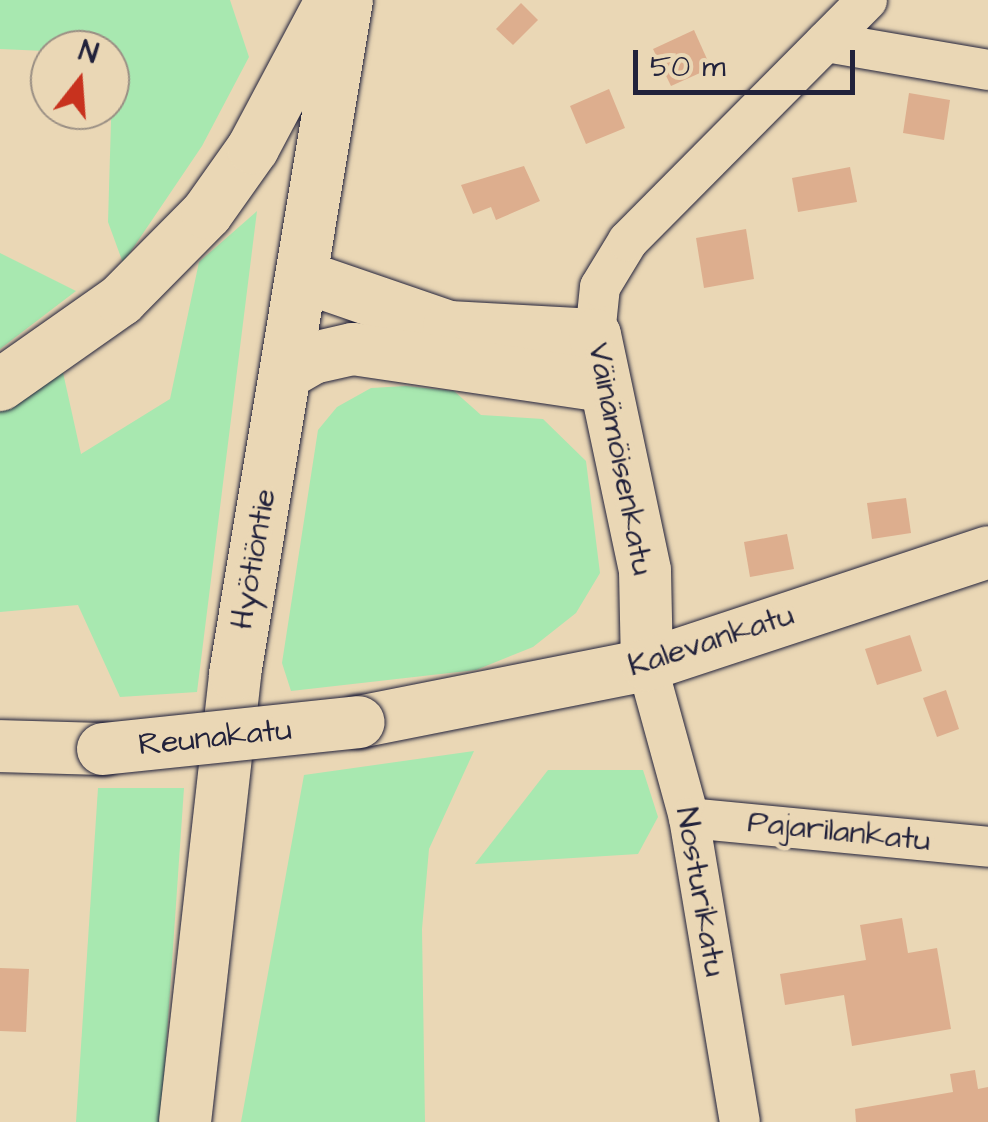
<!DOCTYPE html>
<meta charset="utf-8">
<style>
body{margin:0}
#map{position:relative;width:988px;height:1122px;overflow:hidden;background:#ead7b5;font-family:"Architects Daughter",sans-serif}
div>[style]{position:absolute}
.green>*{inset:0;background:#a8e8b0}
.building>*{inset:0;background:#ddae8e}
.roads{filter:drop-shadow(0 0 2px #22223b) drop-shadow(0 0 2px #22223b)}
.minor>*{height:40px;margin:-20px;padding:0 20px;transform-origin:20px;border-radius:20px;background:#ead7b5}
.major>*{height:52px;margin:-26px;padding:0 26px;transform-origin:26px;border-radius:26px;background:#ead7b5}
.bridges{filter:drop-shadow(0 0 2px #22223b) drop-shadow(0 0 2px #22223b)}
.major-bridge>*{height:52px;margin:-26px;padding:0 26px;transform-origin:26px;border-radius:26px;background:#ead7b5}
span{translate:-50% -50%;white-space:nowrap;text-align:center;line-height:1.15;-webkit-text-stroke:9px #ead7b5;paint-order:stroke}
.street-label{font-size:32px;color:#22223b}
.north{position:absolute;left:30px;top:30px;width:100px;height:100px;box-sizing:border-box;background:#ead7b5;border:2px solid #9a8f84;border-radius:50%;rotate:17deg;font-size:28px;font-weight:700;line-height:40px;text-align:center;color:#22223b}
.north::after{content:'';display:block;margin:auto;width:35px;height:45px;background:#c8321e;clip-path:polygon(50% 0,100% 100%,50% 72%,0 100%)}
.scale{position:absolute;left:633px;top:50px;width:222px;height:45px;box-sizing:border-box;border:5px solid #22223b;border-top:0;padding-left:12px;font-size:30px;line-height:35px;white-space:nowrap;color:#22223b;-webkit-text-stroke:8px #ead7b5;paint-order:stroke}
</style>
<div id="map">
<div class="green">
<div style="clip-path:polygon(0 0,230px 0,249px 57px,202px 146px,123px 263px,108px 222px,113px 54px,0 49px)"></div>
<div style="clip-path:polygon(257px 211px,197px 692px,120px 697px,78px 605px,0 612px,0 408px,62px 368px,81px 454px,170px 399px,199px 262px)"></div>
<div style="clip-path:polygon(0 253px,76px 291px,0 349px)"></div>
<div style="clip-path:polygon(406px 386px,454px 391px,481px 415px,543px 419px,586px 461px,600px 573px,576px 613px,533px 647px,476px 670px,291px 691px,282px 663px,318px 430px,337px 407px,371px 388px)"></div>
<div style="clip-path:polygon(474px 751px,429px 849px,422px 929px,425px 1122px,241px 1122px,304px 775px)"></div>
<div style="clip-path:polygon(548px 770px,643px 770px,658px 817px,638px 854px,475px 864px)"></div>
<div style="clip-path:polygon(98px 788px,184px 788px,161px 1122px,76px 1122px)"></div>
</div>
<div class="building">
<div style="clip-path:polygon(521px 3px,538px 20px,513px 45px,496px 29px)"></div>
<div style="clip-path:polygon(694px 30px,711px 68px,671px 86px,653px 49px)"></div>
<div style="clip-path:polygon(609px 89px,625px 128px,586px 144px,570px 106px)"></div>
<div style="clip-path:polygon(909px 93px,950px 100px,944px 140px,903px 133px)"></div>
<div style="clip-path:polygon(524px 166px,540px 201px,496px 220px,491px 207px,473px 214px,461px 185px)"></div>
<div style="clip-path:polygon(850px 167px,857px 202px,798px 212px,792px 178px)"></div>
<div style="clip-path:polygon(746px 229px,754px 279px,704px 288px,696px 238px)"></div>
<div style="clip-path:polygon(906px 498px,911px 533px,872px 539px,867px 503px)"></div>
<div style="clip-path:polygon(787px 534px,794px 569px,750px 577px,744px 542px)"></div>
<div style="clip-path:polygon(910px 635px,922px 671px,877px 685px,865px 649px)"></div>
<div style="clip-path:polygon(946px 690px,959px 729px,937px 737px,923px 698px)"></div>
<div style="clip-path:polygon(902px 918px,908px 953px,937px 948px,951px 1029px,852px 1046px,844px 995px,785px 1005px,780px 974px,866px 960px,860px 925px)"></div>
<div style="clip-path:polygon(0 968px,29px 969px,26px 1032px,0 1031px)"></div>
<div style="clip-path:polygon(975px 1070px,978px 1089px,988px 1087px,988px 1122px,856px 1122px,855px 1109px,953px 1092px,950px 1074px)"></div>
</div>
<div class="roads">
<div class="minor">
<div style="left:826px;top:42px;width:164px;rotate:9.8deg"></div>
<div style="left:595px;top:335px;width:48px;rotate:-84.1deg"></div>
<div style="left:600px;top:287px;width:54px;rotate:-58.7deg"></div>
<div style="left:628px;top:241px;width:339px;rotate:-45.2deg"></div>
<div style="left:647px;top:665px;width:159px;rotate:74.6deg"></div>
<div style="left:689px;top:818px;width:308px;rotate:80.5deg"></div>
<div style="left:689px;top:818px;width:300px;rotate:5.5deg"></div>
</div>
<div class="major">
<div style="left:304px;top:277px;width:153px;rotate:19deg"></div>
<div style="left:449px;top:327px;width:146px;rotate:3.1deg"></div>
<div style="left:595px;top:335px;width:241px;rotate:78deg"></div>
<div style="left:645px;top:571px;width:94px;rotate:88.8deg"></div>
<div style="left:287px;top:373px;width:30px;rotate:-30deg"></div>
<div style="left:313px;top:358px;width:41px;rotate:-12.7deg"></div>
<div style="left:353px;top:349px;width:255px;rotate:8.4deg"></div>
<div style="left:0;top:385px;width:148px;rotate:-35.1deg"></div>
<div style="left:121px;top:300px;width:122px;rotate:-45.3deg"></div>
<div style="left:207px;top:213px;width:80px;rotate:-54.7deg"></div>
<div style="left:253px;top:148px;width:166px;rotate:-62deg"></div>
<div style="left:359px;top:722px;width:294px;rotate:-11.2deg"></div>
<div style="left:647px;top:665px;width:359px;rotate:-18.3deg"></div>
<div style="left:0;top:746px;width:103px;rotate:1.7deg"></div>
<div style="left:185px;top:1122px;width:451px;rotate:-83.6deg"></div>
<div style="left:235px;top:674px;width:683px;rotate:-80.57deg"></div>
</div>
</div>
<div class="bridges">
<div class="major-bridge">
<div style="left:103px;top:749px;width:257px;rotate:-6deg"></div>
</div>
</div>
<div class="street-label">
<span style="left:620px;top:459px;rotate:79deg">Väinämöisenkatu</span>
<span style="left:254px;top:559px;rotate:-80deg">Hyötiöntie</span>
<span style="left:711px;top:641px;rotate:-18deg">Kalevankatu</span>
<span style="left:215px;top:738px;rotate:-6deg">Reunakatu</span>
<span style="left:839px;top:832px;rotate:6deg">Pajarilankatu</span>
<span style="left:700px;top:892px;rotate:80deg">Nosturikatu</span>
</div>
<div class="north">N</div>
<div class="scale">50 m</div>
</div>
